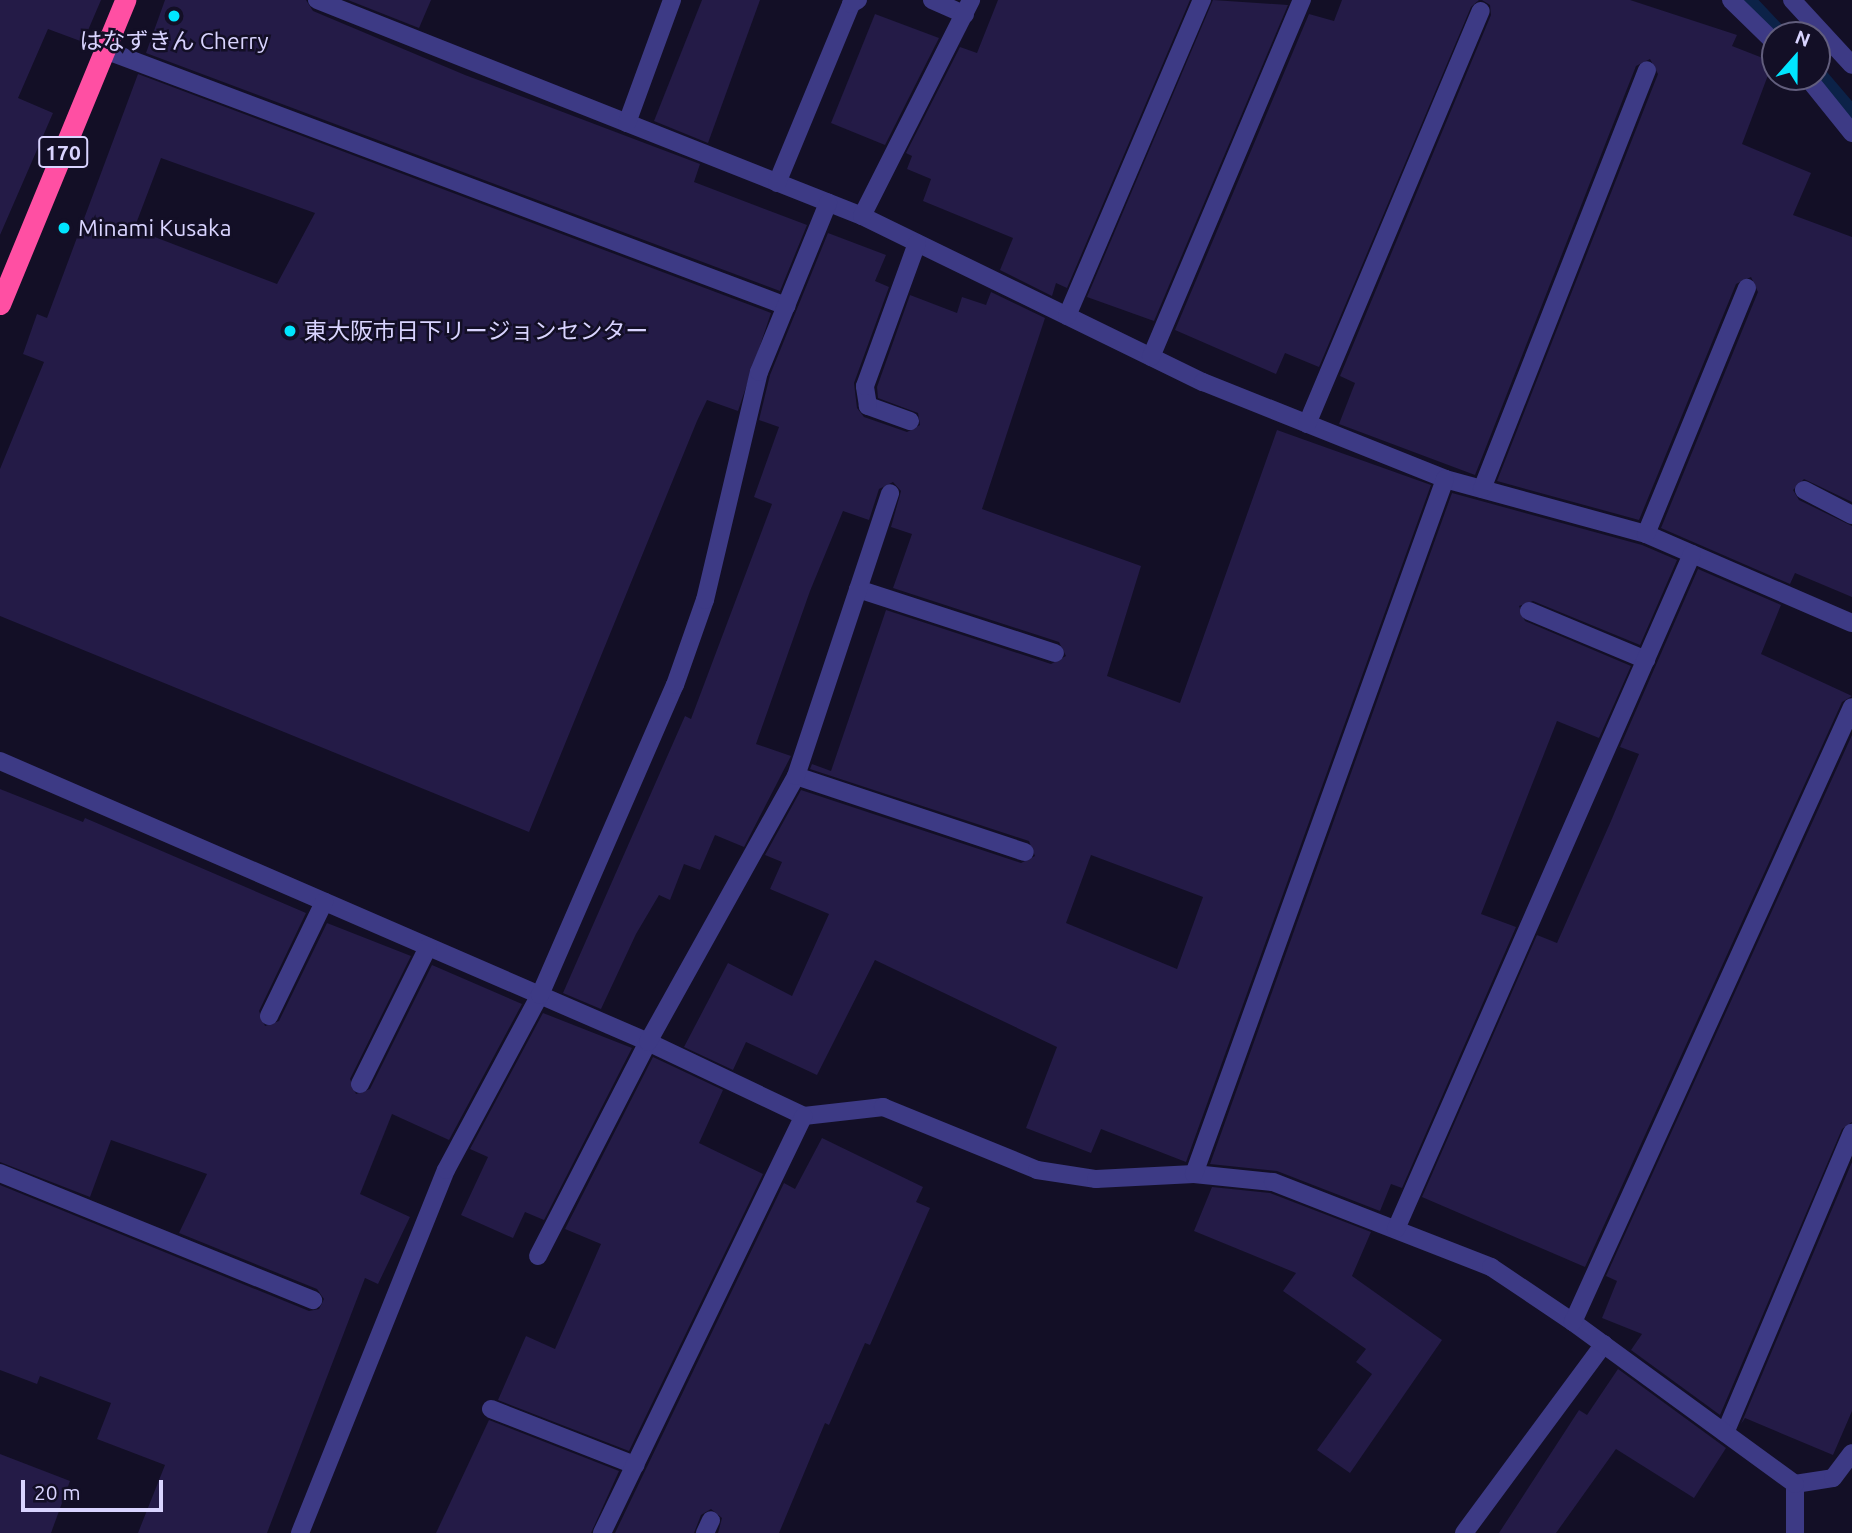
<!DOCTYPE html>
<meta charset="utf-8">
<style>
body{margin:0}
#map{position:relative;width:1852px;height:1533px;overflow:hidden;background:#130f26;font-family:Ubuntu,"Noto Sans JP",sans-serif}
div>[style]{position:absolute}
.stream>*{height:14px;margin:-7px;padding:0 7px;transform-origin:7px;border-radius:7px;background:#0c2248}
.building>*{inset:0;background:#241b47}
.minor>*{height:18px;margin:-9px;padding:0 9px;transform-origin:9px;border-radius:9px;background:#3d3a85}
.highway>*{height:21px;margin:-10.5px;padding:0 10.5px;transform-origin:10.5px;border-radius:10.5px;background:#ff4fa3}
.dots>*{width:19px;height:19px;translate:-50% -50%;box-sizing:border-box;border:4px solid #130f26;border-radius:50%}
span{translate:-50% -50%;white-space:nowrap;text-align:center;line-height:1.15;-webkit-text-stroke:5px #130f26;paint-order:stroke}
.shield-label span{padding:2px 5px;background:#130f26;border:2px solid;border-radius:5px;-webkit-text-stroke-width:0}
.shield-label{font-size:21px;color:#d9d4ff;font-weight:700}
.poi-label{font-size:23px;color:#d9d4ff}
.left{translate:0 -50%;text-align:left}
.north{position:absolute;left:1761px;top:21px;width:70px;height:70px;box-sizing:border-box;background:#130f26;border:2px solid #625e7d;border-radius:50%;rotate:21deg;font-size:19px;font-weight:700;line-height:28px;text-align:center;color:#d9d4ff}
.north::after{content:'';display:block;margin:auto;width:24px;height:32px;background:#00e5ff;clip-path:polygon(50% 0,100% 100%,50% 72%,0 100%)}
.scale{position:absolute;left:21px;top:1480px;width:142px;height:32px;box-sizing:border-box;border:4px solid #d9d4ff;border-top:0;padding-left:9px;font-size:21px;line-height:24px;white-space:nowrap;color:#d9d4ff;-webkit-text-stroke:5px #130f26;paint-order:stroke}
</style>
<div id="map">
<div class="stream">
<div style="left:1749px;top:0;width:48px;rotate:46.7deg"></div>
<div style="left:1817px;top:71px;width:54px;rotate:49.5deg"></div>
</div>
<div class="building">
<div style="clip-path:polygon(0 0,101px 0,83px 42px,48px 29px,18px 98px,53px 113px,0 235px)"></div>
<div style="clip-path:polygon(165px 0,306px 0,313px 11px,465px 75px,700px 164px,694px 182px,807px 225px,780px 291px,146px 53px)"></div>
<div style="clip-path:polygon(348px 0,431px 0,419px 28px)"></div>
<div style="clip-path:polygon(702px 0,760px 0,708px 143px,654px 121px)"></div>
<div style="clip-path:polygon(998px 0,1190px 0,1067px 288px,1056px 283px,1052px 296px,1000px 270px,1013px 238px,923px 201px,931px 179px,907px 169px,912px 156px,906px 153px,960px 47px,977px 53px)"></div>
<div style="clip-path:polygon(1213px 0,1288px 5px,1154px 321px,1087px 297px)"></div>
<div style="clip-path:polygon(1342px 0,1479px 0,1471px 7px,1319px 367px,1285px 353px,1276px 374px,1175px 330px,1309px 14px,1334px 21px)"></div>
<div style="clip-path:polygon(1482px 0,1630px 0,1737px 35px,1732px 46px,1773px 62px,1742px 144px,1811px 173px,1793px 215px,1852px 237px,1852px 502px,1804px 479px,1793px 490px,1799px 500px,1852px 526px,1852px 597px,1795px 573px,1790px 584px,1661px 528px,1758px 292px,1751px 277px,1736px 284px,1639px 520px,1497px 481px,1658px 74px,1650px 59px,1636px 66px,1475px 475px,1339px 424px,1355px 383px,1340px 376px,1491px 15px,1490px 5px)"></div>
<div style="clip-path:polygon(875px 14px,939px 38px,885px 145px,831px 123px)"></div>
<div style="clip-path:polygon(evenodd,138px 74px,771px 313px,738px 411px,707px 400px,697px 421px,529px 832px,0 616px,0 469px,44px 362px,23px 354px,37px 314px,47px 318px,138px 74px,161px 158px,315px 213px,277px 284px,134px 229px,161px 158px)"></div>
<div style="clip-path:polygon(evenodd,828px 233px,886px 255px,875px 281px,889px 287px,854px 383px,857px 408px,864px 417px,907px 432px,920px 425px,918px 413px,878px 398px,877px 387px,910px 295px,957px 313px,962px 297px,986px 305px,991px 292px,1045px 318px,982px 509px,1141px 566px,1107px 676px,1180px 703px,1277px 430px,1431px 485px,1186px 1162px,1101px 1129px,1091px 1153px,1026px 1128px,1057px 1047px,875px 960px,817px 1075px,746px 1042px,733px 1070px,684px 1047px,728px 963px,792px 996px,829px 914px,770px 889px,782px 862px,765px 855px,801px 790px,1021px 863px,1035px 856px,1029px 841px,810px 769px,812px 764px,831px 771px,886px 610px,1051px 664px,1066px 656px,1059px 642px,893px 588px,912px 534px,891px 527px,901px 491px,893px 482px,879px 489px,869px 520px,843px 511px,810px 591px,756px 744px,791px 756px,744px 847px,715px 835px,700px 870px,684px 864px,670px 900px,659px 895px,636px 934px,601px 1009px,563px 993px,685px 716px,691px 719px,772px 504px,754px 497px,779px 427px,759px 420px,770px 375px,828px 233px,1091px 855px,1203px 897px,1177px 969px,1066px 923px,1091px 855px)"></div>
<div style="clip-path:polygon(1452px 493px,1642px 545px,1677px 560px,1640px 645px,1533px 601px,1519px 606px,1525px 621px,1631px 666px,1599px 738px,1557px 721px,1481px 914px,1516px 927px,1402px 1188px,1391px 1184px,1380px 1211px,1277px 1171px,1210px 1164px)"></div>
<div style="clip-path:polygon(1698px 569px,1781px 605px,1761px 654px,1852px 696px,1842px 702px,1585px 1267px,1422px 1197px,1537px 935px,1557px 943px,1611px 821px,1639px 754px,1620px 747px)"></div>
<div style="clip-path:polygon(1852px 735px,1852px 1122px,1842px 1129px,1720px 1415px,1631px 1350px,1642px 1334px,1602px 1318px,1617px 1281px,1606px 1276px)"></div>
<div style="clip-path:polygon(0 789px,83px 822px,85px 818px,306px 913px,259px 1011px,265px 1026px,279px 1021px,327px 923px,411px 956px,350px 1079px,356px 1094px,370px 1089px,432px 965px,522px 1004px,449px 1140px,392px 1114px,360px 1194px,410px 1217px,378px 1284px,365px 1278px,267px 1533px,138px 1533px,165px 1465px,97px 1439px,111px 1403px,40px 1376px,37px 1384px,0 1370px,0 1185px,309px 1311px,319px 1309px,324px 1299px,317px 1289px,179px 1233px,207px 1174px,111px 1140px,90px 1197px,0 1162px)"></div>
<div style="clip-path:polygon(543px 1013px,632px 1048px,544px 1220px,525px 1212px,513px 1238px,461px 1215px,488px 1157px,470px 1149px)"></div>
<div style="clip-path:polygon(653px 1057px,723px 1090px,699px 1143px,763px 1174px,629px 1451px,498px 1400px,526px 1336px,555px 1349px,601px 1244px,565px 1229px)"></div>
<div style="clip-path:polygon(822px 1138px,923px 1187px,916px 1202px,930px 1208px,870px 1345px,865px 1343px,829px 1425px,825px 1423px,779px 1533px,718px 1533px,722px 1518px,711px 1509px,701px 1515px,694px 1533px,615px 1533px,784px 1183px,795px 1189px)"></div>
<div style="clip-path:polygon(1852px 1162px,1852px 1411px,1833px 1455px,1745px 1418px,1741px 1424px)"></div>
<div style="clip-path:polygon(1212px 1187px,1270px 1193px,1371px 1232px,1352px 1276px,1442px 1340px,1350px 1473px,1317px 1450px,1372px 1374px,1356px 1362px,1366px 1349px,1283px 1291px,1296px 1273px,1194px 1231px)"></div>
<div style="clip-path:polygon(1618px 1369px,1726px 1448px,1694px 1498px,1616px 1449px,1556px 1533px,1499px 1533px,1579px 1410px,1587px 1415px)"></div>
<div style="clip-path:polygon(489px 1420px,619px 1471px,591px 1533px,436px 1533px)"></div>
<div style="clip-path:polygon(0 1454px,70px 1481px,51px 1533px,0 1533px)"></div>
</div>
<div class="minor">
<div style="left:317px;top:0;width:586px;rotate:21.62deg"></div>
<div style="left:862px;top:216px;width:379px;rotate:26deg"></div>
<div style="left:1203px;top:382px;width:261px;rotate:21.8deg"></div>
<div style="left:1445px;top:479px;width:208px;rotate:15.3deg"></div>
<div style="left:1646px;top:534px;width:224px;rotate:23.4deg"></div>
<div style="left:932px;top:0;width:36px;rotate:24deg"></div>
<div style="left:1731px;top:0;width:62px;rotate:44.3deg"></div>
<div style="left:1792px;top:0;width:88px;rotate:47.3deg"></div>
<div style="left:105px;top:50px;width:728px;rotate:20.6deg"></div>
<div style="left:1807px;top:77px;width:72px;rotate:51.2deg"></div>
<div style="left:627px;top:123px;width:131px;rotate:-69.9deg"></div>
<div style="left:777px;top:183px;width:194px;rotate:-67.5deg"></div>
<div style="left:851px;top:4px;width:8px;rotate:-30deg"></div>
<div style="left:862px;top:216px;width:242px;rotate:-63.2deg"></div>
<div style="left:1067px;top:316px;width:344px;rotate:-66.9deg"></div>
<div style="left:1151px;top:357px;width:388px;rotate:-67.1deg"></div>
<div style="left:910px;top:421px;width:45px;rotate:-160.3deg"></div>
<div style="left:868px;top:406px;width:20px;rotate:-99deg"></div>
<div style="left:865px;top:386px;width:152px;rotate:-70deg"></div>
<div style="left:1307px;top:424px;width:448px;rotate:-67.2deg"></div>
<div style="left:1482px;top:489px;width:450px;rotate:-68.5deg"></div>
<div style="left:1804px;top:490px;width:54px;rotate:27.5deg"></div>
<div style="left:1646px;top:534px;width:266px;rotate:-67.7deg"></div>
<div style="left:858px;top:589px;width:207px;rotate:18deg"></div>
<div style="left:1529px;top:611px;width:127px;rotate:22.7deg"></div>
<div style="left:0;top:761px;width:706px;rotate:23.44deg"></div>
<div style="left:648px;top:1042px;width:173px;rotate:25.4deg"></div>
<div style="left:804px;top:1116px;width:80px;rotate:-6.5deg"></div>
<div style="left:883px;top:1107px;width:166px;rotate:22.2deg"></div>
<div style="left:1037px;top:1170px;width:60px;rotate:8.7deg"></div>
<div style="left:1096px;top:1179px;width:98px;rotate:-2.9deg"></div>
<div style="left:1194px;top:1174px;width:79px;rotate:5.8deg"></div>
<div style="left:1273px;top:1182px;width:234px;rotate:21.3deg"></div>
<div style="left:1491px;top:1267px;width:99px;rotate:33.9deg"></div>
<div style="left:796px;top:776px;width:241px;rotate:18.4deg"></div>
<div style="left:269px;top:1016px;width:127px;rotate:-64.2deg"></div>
<div style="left:360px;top:1084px;width:153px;rotate:-63.6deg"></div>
<div style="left:0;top:1173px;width:338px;rotate:22.1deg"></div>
<div style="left:1194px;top:1174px;width:739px;rotate:-70.14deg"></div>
<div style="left:1396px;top:1229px;width:737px;rotate:-66.32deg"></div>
<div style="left:538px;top:1256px;width:241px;rotate:-62.8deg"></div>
<div style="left:648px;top:1042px;width:304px;rotate:-60.9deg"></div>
<div style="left:796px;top:776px;width:298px;rotate:-71.6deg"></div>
<div style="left:491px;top:1409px;width:155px;rotate:21.3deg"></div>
<div style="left:1725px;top:1433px;width:326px;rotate:-67.1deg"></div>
<div style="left:1795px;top:1484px;width:38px;rotate:-9deg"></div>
<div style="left:1833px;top:1478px;width:31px;rotate:-53deg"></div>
<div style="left:300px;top:1533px;width:391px;rotate:-68.1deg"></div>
<div style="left:446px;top:1170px;width:199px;rotate:-61.8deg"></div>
<div style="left:540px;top:995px;width:338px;rotate:-66.5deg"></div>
<div style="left:675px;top:685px;width:90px;rotate:-70.6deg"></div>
<div style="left:705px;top:600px;width:234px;rotate:-76.7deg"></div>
<div style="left:759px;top:372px;width:183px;rotate:-67.8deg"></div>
<div style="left:602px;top:1533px;width:463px;rotate:-64.2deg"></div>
<div style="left:705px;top:1533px;width:14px;rotate:-65deg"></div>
<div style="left:1464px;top:1533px;width:235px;rotate:-53.5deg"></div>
<div style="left:1795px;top:1533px;width:49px;rotate:-90deg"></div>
<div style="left:1795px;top:1484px;width:275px;rotate:-143.9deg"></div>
<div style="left:1573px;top:1322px;width:675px;rotate:-65.6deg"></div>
</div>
<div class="highway">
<div style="left:0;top:304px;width:329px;rotate:-67.6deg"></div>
</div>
<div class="dots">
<div style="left:174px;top:16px;background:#00e5ff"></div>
<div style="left:64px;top:228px;background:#00e5ff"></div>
<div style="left:290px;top:331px;background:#00e5ff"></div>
</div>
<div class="shield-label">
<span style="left:63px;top:152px">170</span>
</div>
<div class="poi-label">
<span style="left:174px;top:41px">はなずきん Cherry</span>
<span class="left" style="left:78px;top:228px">Minami Kusaka</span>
<span class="left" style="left:304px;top:331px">東大阪市日下リージョンセンター</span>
</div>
<div class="north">N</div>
<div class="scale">20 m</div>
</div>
